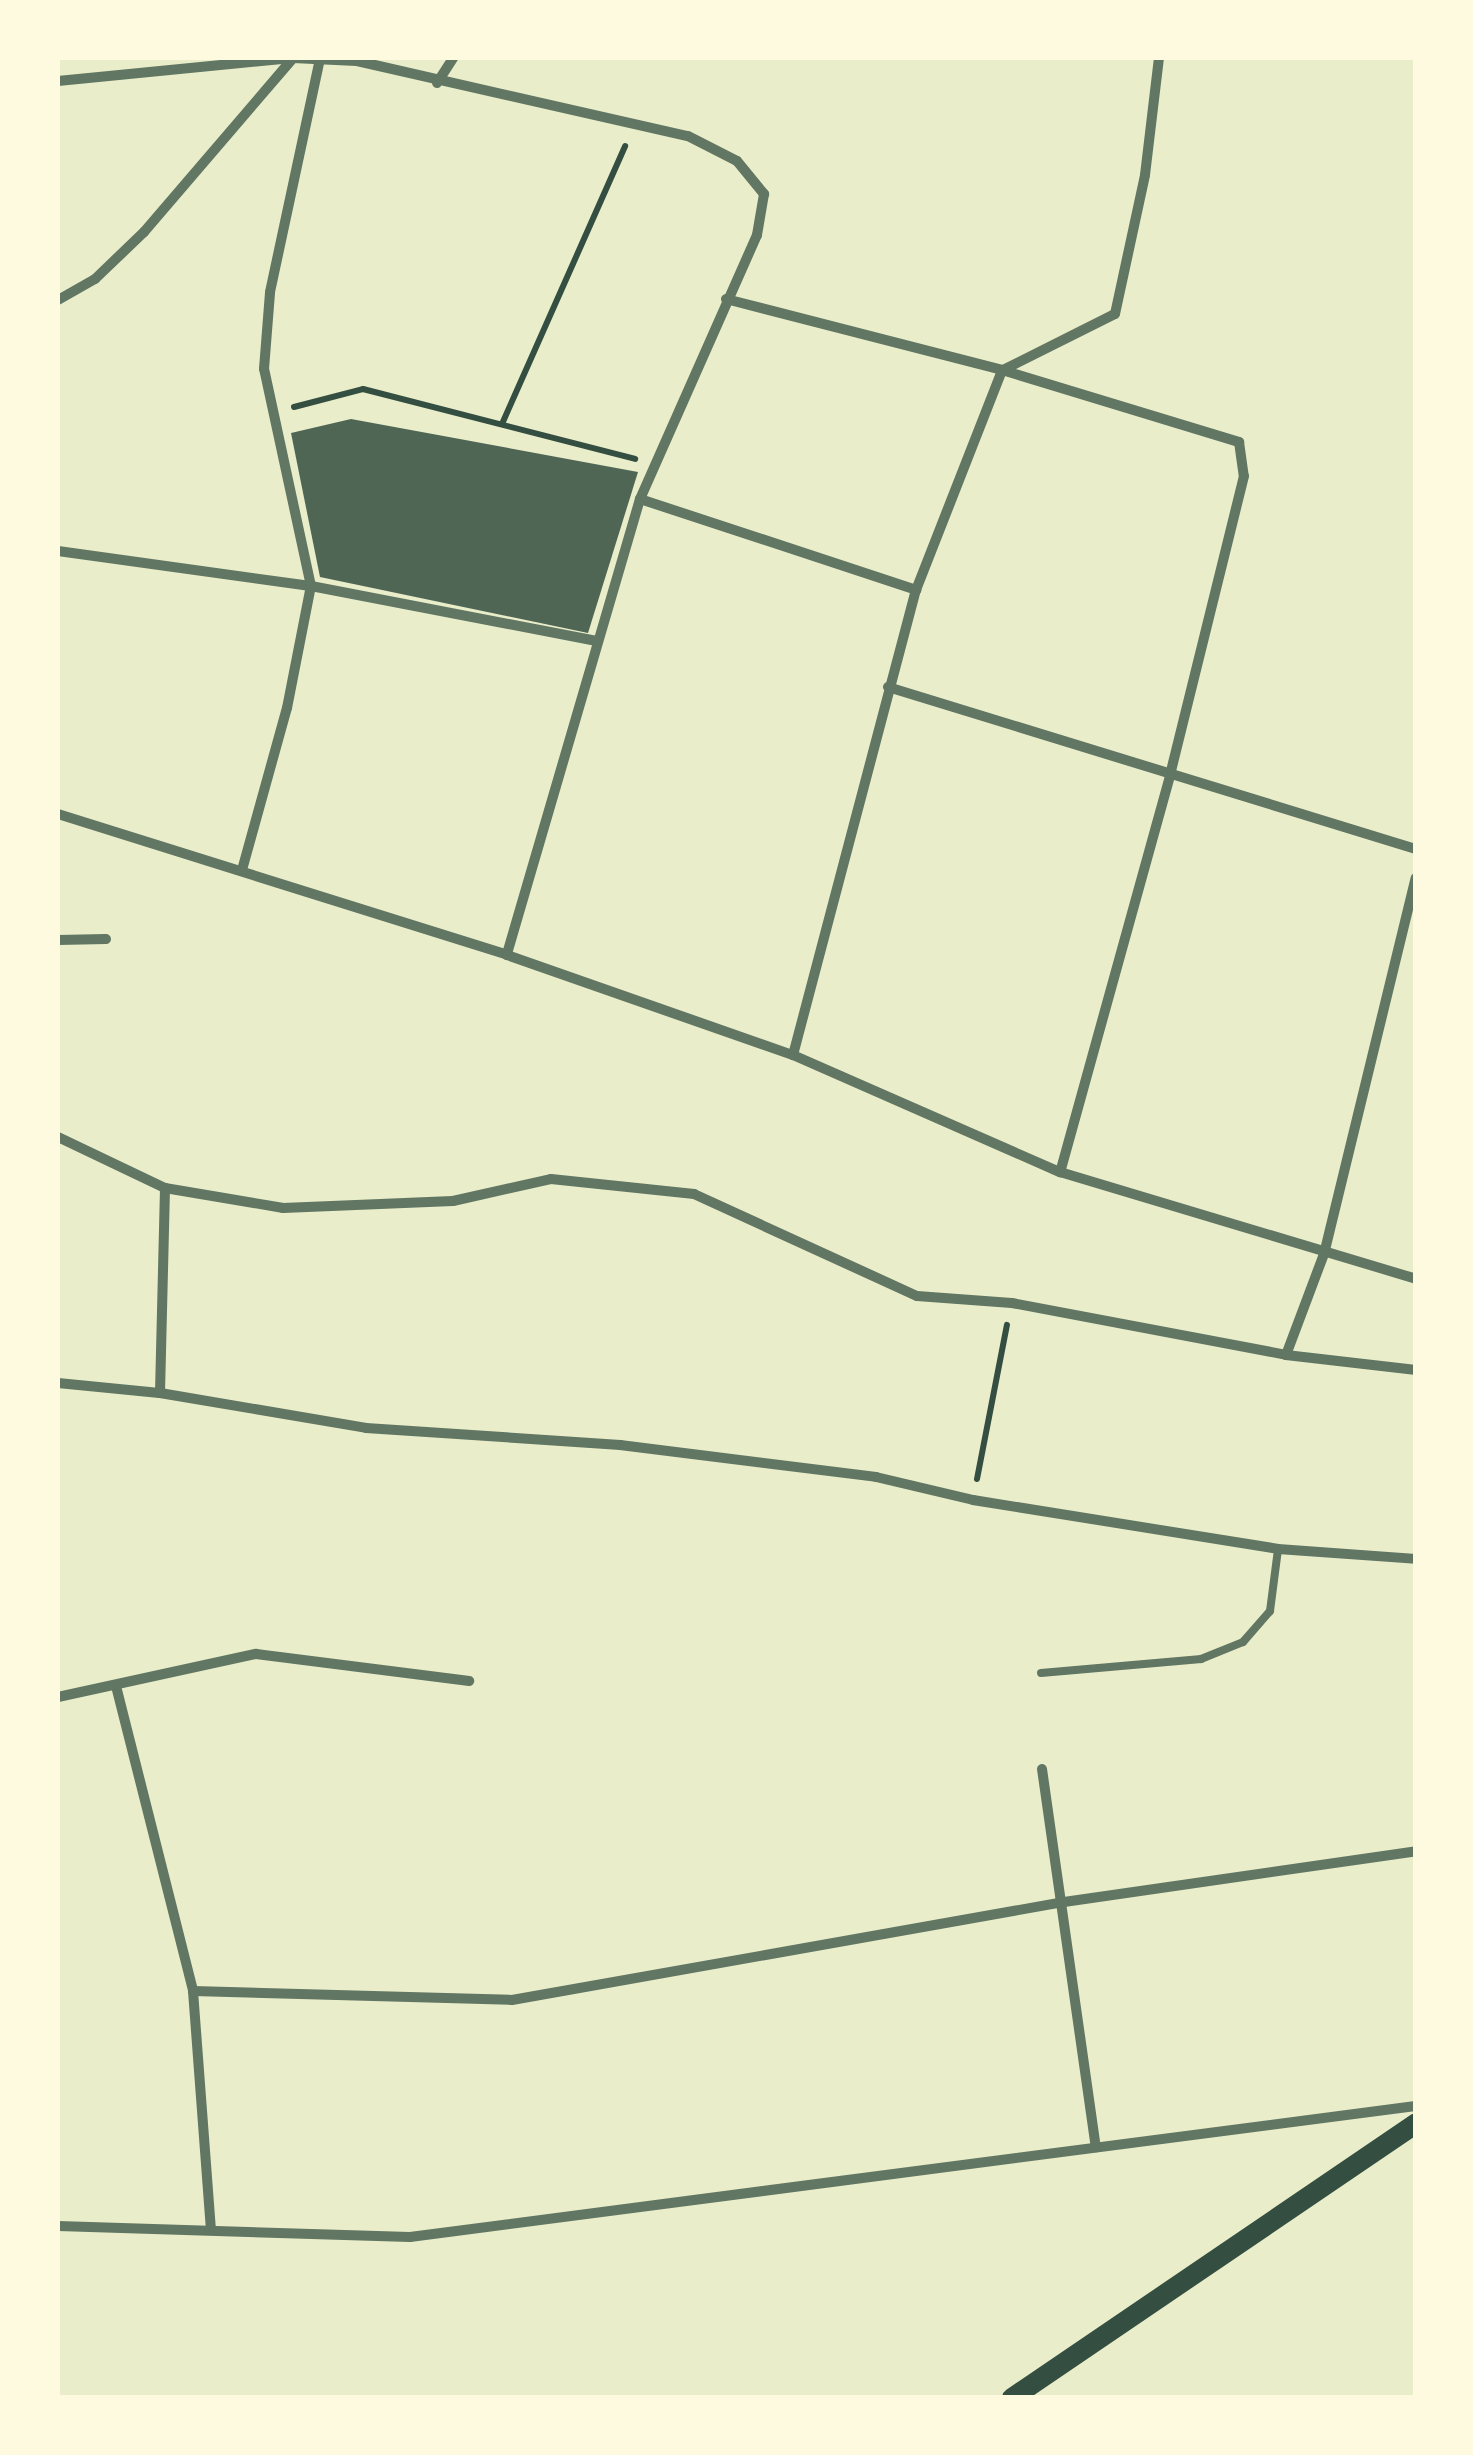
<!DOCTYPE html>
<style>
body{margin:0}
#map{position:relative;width:1473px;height:2455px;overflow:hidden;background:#e9edc9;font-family:"Work Sans",sans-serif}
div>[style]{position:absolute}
.building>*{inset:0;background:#4f6655}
.path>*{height:6px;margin:-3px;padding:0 3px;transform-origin:3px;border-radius:3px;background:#344e41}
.service>*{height:8px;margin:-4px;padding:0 4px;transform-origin:4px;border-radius:4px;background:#617663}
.minor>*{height:10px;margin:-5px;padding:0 5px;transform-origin:5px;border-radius:5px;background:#617663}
.secondary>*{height:20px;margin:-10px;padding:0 10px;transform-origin:10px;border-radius:10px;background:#344e41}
span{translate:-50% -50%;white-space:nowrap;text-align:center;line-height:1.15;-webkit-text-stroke:10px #fefae0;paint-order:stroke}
.frame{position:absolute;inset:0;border:60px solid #fefae0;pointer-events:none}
</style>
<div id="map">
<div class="building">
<div style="clip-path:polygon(351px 419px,638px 472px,588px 633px,320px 577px,291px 433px)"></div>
</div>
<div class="path">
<div style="left:294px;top:407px;width:71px;rotate:-14.6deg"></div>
<div style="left:363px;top:389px;width:281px;rotate:14.4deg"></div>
<div style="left:502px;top:424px;width:304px;rotate:-66.1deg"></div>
<div style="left:977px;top:1479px;width:157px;rotate:-79deg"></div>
</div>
<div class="service">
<div style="left:1041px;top:1673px;width:161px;rotate:-5deg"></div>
<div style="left:1201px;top:1659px;width:45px;rotate:-22deg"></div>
<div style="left:1243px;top:1642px;width:41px;rotate:-48.9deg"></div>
<div style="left:1270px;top:1611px;width:63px;rotate:-82.6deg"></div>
</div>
<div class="minor">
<div style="left:58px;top:81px;width:235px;rotate:-5.6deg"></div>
<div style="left:437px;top:83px;width:30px;rotate:-57deg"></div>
<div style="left:726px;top:299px;width:285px;rotate:14.4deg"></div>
<div style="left:1002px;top:370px;width:248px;rotate:16.9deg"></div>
<div style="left:1239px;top:442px;width:34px;rotate:82deg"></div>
<div style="left:1244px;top:476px;width:309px;rotate:103.9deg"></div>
<div style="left:1170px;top:776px;width:411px;rotate:105.5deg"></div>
<div style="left:58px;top:300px;width:43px;rotate:-29.6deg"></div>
<div style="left:95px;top:279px;width:68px;rotate:-43.8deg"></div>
<div style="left:144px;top:232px;width:229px;rotate:-49.4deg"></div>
<div style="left:293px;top:58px;width:64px;rotate:2.7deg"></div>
<div style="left:357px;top:61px;width:339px;rotate:12.8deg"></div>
<div style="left:688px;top:136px;width:55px;rotate:27deg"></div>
<div style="left:737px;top:161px;width:43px;rotate:50.7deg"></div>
<div style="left:764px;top:194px;width:42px;rotate:99.7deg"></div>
<div style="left:757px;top:235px;width:289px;rotate:113.9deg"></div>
<div style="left:640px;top:499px;width:475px;rotate:106.3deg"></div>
<div style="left:1003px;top:370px;width:125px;rotate:-26.6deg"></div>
<div style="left:1115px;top:314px;width:142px;rotate:-77.8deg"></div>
<div style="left:1145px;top:175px;width:118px;rotate:-83.2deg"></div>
<div style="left:640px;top:499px;width:291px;rotate:18.2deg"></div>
<div style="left:58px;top:551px;width:255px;rotate:7.9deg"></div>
<div style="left:311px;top:586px;width:291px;rotate:10.9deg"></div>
<div style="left:888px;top:687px;width:552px;rotate:17.06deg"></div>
<div style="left:58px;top:814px;width:471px;rotate:17.4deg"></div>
<div style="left:507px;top:955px;width:303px;rotate:19.3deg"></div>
<div style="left:793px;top:1055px;width:292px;rotate:23.7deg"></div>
<div style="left:1060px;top:1172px;width:372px;rotate:16.7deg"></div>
<div style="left:242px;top:870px;width:168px;rotate:-74.5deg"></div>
<div style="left:287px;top:708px;width:124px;rotate:-78.9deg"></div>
<div style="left:311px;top:586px;width:222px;rotate:-102.2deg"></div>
<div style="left:264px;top:369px;width:77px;rotate:-85.5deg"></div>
<div style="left:270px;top:292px;width:239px;rotate:-77.9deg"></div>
<div style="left:58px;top:940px;width:48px;rotate:-1.2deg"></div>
<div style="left:793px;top:1055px;width:481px;rotate:-75.2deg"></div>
<div style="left:916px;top:590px;width:236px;rotate:-68.6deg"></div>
<div style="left:58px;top:1137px;width:119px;rotate:25.5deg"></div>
<div style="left:165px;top:1188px;width:120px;rotate:9.6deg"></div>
<div style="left:283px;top:1208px;width:170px;rotate:-2.4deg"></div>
<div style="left:453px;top:1201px;width:100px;rotate:-12.7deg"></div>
<div style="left:551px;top:1179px;width:144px;rotate:6deg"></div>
<div style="left:694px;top:1194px;width:245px;rotate:24.6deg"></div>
<div style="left:917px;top:1296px;width:95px;rotate:4.2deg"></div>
<div style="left:1012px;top:1303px;width:279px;rotate:10.7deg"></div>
<div style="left:1286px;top:1355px;width:131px;rotate:6.6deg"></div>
<div style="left:1286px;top:1355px;width:108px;rotate:-69.4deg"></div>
<div style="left:1324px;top:1254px;width:387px;rotate:-76.3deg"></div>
<div style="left:58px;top:1383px;width:102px;rotate:5.6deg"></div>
<div style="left:160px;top:1393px;width:209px;rotate:9.6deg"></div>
<div style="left:366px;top:1428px;width:255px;rotate:3.8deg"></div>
<div style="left:620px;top:1445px;width:258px;rotate:7.1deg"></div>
<div style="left:876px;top:1477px;width:100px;rotate:13.3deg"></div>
<div style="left:973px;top:1500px;width:309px;rotate:9.1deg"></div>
<div style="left:1278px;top:1549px;width:138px;rotate:4.1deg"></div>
<div style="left:160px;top:1393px;width:205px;rotate:-88.6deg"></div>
<div style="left:116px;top:1686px;width:315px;rotate:75.8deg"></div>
<div style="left:193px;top:1991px;width:240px;rotate:85.7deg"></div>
<div style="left:58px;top:1697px;width:203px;rotate:-12.3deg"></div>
<div style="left:256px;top:1654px;width:215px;rotate:7.2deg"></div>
<div style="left:1042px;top:1769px;width:382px;rotate:81.9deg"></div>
<div style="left:193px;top:1991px;width:319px;rotate:1.6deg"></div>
<div style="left:512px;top:2000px;width:561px;rotate:-10.07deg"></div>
<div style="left:1064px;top:1902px;width:356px;rotate:-8.2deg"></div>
<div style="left:58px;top:2226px;width:352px;rotate:1.8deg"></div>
<div style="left:410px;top:2237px;width:1014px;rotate:-7.42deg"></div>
</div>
<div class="secondary">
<div style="left:1012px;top:2398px;width:489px;rotate:-34.2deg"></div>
</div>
<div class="frame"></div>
</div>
